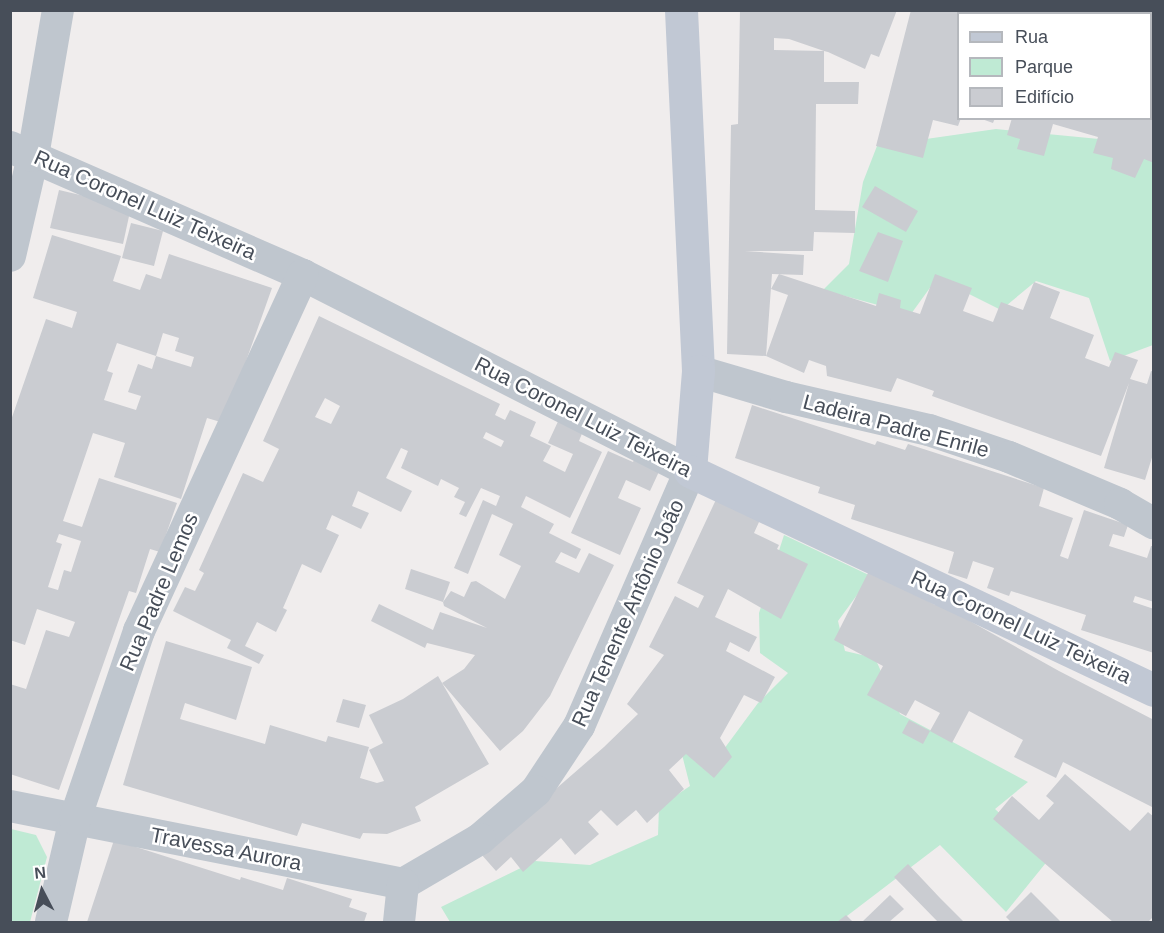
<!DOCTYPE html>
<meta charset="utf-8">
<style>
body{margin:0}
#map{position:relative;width:1164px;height:933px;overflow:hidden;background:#f0eded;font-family:Arial,sans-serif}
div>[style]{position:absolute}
.green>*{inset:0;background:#bfead4}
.building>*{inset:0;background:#caccd1}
.street>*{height:32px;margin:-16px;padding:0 16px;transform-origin:16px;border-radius:16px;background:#bfc6ce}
.secondary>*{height:33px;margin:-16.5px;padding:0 16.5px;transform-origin:16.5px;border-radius:16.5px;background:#c1c8d4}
span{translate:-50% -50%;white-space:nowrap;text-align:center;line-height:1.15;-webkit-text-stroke:5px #fff;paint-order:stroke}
.street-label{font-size:21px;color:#474e59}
.frame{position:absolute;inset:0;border:12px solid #474e59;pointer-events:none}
.legend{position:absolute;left:957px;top:12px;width:195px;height:108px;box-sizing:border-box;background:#fff;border:2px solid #b5b8bd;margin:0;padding:8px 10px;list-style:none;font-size:18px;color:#474e59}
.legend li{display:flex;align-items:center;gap:12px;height:30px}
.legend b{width:30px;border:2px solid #b5b8bd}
.north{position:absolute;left:12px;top:861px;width:60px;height:60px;-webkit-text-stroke:4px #fff;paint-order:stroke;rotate:354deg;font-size:16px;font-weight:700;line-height:24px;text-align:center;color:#474e59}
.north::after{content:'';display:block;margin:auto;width:21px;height:27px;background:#474e59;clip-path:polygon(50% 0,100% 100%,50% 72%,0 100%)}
</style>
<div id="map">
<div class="green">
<div style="clip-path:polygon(996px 129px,1151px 144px,1153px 147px,1153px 345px,1110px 361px,1089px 298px,1036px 281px,1001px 310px,937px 278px,911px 314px,823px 290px,849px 264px,863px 182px,877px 146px)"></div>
<div style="clip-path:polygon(784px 535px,871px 576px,838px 621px,845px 651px,875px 658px,900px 714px,1028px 782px,995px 809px,1049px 859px,1006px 912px,940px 845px,839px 922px,450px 922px,441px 907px,535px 861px,590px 865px,658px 835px,659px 807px,690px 786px,677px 735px,724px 749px,758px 703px,788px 673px,760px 653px,759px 613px)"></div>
<div style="clip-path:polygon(11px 829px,36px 835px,47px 857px,30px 922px,11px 922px)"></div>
</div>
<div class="building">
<div style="clip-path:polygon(740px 10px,897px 10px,879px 57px,871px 54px,865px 69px,828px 52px,824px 51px,789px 39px,774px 38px,774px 50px,824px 51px,824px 82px,859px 82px,858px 104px,816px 104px,815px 210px,855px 211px,855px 233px,814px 232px,813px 251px,745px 251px,804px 255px,803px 275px,772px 274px,766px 356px,727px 354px,731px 125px,738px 124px)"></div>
<div style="clip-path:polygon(911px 10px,961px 10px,958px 20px,958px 118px,961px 118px,958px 126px,933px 120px,923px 158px,876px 146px)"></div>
<div style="clip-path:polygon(1150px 100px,1154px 101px,1154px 163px,1144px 159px,1135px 178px,1111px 169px,1113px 158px,1093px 153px,1098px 137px,1053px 124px,1044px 156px,1017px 149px,1020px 139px,1007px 135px,1012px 118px,1150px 118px)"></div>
<div style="clip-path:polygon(979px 118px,995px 118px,993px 123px)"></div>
<div style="clip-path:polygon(875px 186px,918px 211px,906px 232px,862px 207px)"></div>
<div style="clip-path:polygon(59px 190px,131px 207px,123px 244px,50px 228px)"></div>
<div style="clip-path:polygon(131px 223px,163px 231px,154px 266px,122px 258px)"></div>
<div style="clip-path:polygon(878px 232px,903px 241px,888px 282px,859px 271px)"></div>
<div style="clip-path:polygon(evenodd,52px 235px,121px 256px,113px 281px,140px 290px,146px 274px,161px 279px,169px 254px,272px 288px,224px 423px,207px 418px,181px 499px,114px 477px,125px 443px,93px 433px,63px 521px,82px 527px,99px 478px,177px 503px,160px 552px,150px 549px,136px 593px,129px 591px,59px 790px,10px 774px,10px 684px,26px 689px,46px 630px,69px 637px,75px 622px,37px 609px,25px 645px,10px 640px,10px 423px,46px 319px,72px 328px,77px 312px,33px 298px,52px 235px,163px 333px,179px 338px,175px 351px,194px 357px,191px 367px,156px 356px,152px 369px,138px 364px,128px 392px,141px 396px,136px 410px,104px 400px,113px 373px,107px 371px,117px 343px,156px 356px,163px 333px,52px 235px,59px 534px,81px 541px,71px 572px,64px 570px,58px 590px,48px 587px,62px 544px,56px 542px,59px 534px)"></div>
<div style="clip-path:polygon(779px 274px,876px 306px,879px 293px,901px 300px,900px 308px,920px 314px,935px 274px,972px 288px,963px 311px,993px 322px,1001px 302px,1023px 310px,1034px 282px,1060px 292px,1050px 318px,1094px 335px,1085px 358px,1109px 367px,1115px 352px,1138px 360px,1130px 379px,1147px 384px,1151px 371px,1154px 372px,1154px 451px,1145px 480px,1104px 468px,1129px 383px,1101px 456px,932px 396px,934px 391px,897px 378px,891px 392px,827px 376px,826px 366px,809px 360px,804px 373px,766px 356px,788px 295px,771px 289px)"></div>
<div style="clip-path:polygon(evenodd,319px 316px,500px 404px,495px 415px,505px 420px,510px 410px,536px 422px,530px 436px,551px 446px,543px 461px,565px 472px,573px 454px,548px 443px,561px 415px,585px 426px,579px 441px,602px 452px,570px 518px,526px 496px,521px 507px,554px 524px,549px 533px,581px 549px,576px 559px,561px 552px,555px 562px,579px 573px,589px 553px,614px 565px,550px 696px,523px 731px,500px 751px,442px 683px,464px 669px,475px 655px,427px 643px,425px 648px,371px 621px,379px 604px,433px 630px,440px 612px,487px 628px,444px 606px,443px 602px,451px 591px,464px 597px,471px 582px,476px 581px,505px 599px,521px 566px,499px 555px,513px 524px,492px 514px,468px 574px,454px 568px,483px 500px,496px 506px,500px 496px,481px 488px,466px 517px,459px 514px,465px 502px,454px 497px,459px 488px,441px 479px,438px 486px,401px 468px,408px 451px,401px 448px,386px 478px,412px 491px,401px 512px,358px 491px,352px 506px,369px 513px,361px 529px,332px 515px,326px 529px,339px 535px,321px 573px,302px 564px,283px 608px,287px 610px,276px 632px,257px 622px,245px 646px,264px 655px,259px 664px,227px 648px,231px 640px,173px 611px,185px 587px,195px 591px,204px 573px,199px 570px,243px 473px,263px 482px,279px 449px,263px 441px,319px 316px,325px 398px,340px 406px,331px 424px,315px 417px,325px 398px,319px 316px,486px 432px,504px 441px,501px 447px,483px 438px,486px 432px)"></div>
<div style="clip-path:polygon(752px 405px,875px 445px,877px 441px,905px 450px,908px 444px,1044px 488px,1039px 506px,1073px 518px,1060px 556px,1068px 559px,1084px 510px,1128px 525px,1124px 537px,1113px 534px,1109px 546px,1147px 558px,1151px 546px,1154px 546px,1154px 602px,1135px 596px,1133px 602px,1154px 609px,1154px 653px,1081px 630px,1086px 615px,1011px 591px,1009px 596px,987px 588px,994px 568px,973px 561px,967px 579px,948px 573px,954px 552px,851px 519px,855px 505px,818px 493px,820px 487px,735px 458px)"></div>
<div style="clip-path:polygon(608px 451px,633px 462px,638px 451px,663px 463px,650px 491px,626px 480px,618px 498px,641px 508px,620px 555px,571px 533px)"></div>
<div style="clip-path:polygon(720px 491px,764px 511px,754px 533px,779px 545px,777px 549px,808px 564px,781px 619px,728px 589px,715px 617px,757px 637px,749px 652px,730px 642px,726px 651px,775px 677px,761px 703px,744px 695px,720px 738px,732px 757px,714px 778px,686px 754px,669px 770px,684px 789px,647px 823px,636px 810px,617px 826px,601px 810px,588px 822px,599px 834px,575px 855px,561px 838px,523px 872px,511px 857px,496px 871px,481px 854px,604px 747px,638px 714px,627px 704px,664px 655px,649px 647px,675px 596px,698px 608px,704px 596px,677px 583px)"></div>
<div style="clip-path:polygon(411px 569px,450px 582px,443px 602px,405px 589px)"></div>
<div style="clip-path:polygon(870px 569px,935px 605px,936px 602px,1059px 671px,1154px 720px,1154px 808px,1063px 762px,1056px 778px,1014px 757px,1023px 740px,969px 711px,952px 743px,930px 731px,923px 744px,902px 733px,909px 720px,930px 731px,940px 713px,915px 700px,906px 716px,867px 695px,883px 666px,834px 640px)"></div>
<div style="clip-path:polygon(166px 641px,252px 667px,236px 720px,185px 703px,180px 719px,265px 744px,270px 725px,326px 742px,328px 736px,369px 747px,360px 778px,377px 783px,384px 781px,369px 750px,383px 743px,369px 715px,403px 699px,438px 676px,489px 764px,415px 807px,421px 821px,387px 834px,363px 833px,360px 839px,302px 823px,297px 836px,123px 785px)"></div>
<div style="clip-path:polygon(343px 699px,366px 705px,359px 728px,336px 722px)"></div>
<div style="clip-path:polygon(1065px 774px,1130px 831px,1148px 812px,1154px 817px,1154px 916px,1148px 922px,1113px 922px,993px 819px,1012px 796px,1039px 820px,1054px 803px,1046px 796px)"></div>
<div style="clip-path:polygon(114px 840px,240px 880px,241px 877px,283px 890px,287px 878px,352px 899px,349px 907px,367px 913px,364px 922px,87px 922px)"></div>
<div style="clip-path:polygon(908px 864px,940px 898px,964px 922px,938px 922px,894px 877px)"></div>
<div style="clip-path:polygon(1031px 892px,1061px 922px,1011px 922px,1006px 917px)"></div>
<div style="clip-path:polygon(890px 895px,904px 909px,889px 922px,862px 922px)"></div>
<div style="clip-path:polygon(846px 915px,853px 922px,837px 922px)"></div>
</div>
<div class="street">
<div style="left:10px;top:147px;width:320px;rotate:23.6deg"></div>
<div style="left:303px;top:275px;width:434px;rotate:26.9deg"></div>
<div style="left:690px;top:471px;width:278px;rotate:113.5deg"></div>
<div style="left:579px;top:726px;width:78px;rotate:123.5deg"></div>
<div style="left:536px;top:791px;width:74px;rotate:139.4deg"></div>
<div style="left:480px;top:839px;width:89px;rotate:149.7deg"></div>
<div style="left:10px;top:256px;width:103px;rotate:-77deg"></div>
<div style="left:33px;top:156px;width:148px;rotate:-80.3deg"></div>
<div style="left:698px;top:371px;width:92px;rotate:16.5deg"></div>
<div style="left:786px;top:397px;width:147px;rotate:13deg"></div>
<div style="left:929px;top:430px;width:84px;rotate:18.6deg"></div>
<div style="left:1009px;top:457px;width:121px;rotate:22.9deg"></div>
<div style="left:1120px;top:504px;width:39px;rotate:30deg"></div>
<div style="left:10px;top:806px;width:401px;rotate:11.2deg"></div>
<div style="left:51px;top:922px;width:106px;rotate:-76.9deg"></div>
<div style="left:75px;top:819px;width:199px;rotate:-71.2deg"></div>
<div style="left:139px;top:631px;width:392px;rotate:-65.3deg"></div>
<div style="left:399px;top:922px;width:38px;rotate:-84deg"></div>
</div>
<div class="secondary">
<div style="left:681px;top:10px;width:361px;rotate:87.3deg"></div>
<div style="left:698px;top:371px;width:100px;rotate:94.6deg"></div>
<div style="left:690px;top:471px;width:513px;rotate:25.27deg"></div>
<div style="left:1017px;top:10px;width:7px;rotate:34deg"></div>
<div style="left:1150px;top:73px;width:4px;rotate:27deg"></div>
</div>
<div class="street-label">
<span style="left:145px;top:205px;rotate:24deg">Rua Coronel Luiz Teixeira</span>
<span style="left:583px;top:417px;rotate:27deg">Rua Coronel Luiz Teixeira</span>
<span style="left:896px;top:426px;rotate:15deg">Ladeira Padre Enrile</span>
<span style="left:159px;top:592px;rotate:-67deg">Rua Padre Lemos</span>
<span style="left:628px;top:613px;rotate:-66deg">Rua Tenente Antônio João</span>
<span style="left:1021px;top:627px;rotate:25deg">Rua Coronel Luiz Teixeira</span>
<span style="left:226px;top:849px;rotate:11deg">Travessa Aurora</span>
</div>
<div class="frame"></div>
<ul class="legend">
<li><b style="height:8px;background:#c1c8d4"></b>Rua</li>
<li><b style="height:16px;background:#bfead4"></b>Parque</li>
<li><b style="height:16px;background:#caccd1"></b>Edifício</li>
</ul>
<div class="north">N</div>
</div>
